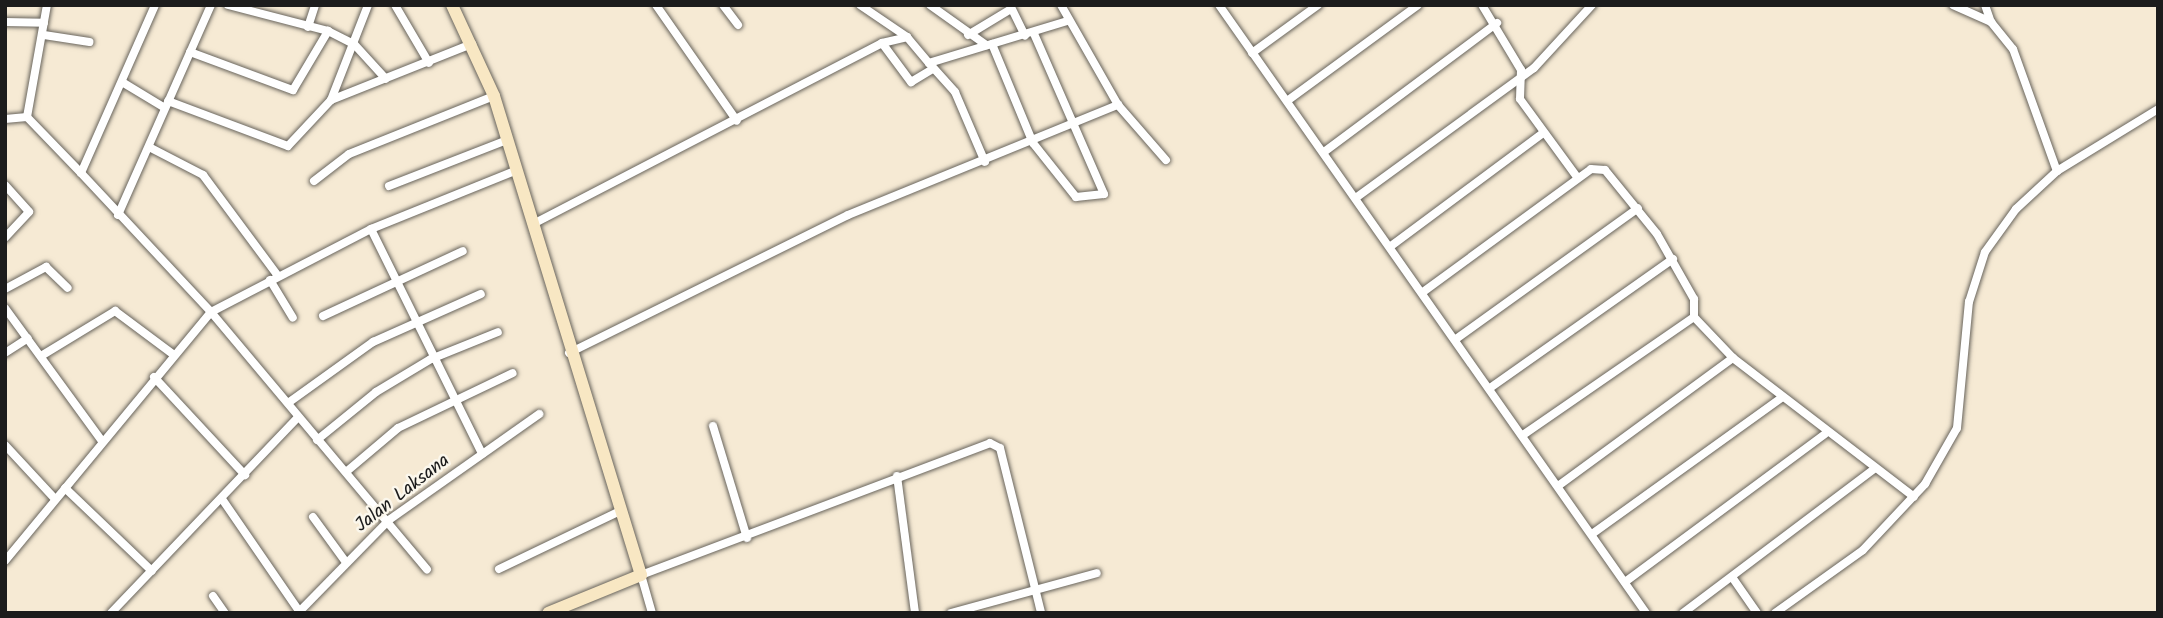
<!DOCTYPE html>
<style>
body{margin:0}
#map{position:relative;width:2163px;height:618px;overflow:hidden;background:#f6ead4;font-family:Kalam,sans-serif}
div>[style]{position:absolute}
.roads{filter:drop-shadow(0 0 2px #68645c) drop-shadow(0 0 2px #68645c)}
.street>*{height:8px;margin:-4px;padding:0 4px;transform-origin:4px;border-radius:4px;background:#fff}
.secondary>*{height:12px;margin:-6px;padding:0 6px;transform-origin:6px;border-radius:6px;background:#f8e7c3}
span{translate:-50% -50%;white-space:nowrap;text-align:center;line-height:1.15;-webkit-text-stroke:5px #fbf7ec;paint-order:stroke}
.street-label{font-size:19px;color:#1c1c1c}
.frame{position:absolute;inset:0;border:7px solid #1c1c1c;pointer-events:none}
</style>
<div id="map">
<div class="roads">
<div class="street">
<div style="left:228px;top:5px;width:103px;rotate:14.6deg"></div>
<div style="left:328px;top:31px;width:29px;rotate:27deg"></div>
<div style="left:354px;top:44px;width:47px;rotate:47.6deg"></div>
<div style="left:395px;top:5px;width:67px;rotate:59.6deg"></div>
<div style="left:656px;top:5px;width:141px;rotate:55.1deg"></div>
<div style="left:723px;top:5px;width:25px;rotate:53deg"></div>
<div style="left:860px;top:5px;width:57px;rotate:34.2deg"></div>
<div style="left:930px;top:5px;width:69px;rotate:35.5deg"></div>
<div style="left:1010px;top:5px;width:34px;rotate:64deg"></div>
<div style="left:1061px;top:5px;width:115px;rotate:60.3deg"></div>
<div style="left:1118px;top:105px;width:73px;rotate:48.9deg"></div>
<div style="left:1219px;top:5px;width:743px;rotate:54.92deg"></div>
<div style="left:1482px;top:5px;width:76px;rotate:59deg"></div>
<div style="left:1521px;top:70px;width:29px;rotate:92deg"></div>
<div style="left:1520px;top:99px;width:97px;rotate:53.8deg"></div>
<div style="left:1953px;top:5px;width:42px;rotate:24.1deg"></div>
<div style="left:1991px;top:22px;width:35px;rotate:51deg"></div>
<div style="left:2013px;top:49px;width:130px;rotate:70.2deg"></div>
<div style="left:1985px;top:5px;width:18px;rotate:71deg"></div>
<div style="left:5px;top:22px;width:39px;rotate:1deg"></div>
<div style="left:308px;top:27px;width:23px;rotate:-72deg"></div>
<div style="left:44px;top:35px;width:46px;rotate:8.8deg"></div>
<div style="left:968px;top:35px;width:50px;rotate:-31.2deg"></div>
<div style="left:882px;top:43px;width:49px;rotate:53.4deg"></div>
<div style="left:911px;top:82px;width:26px;rotate:-31deg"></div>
<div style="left:992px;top:44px;width:107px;rotate:67.5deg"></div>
<div style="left:1033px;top:143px;width:69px;rotate:51.5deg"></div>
<div style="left:1076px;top:197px;width:28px;rotate:-6deg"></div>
<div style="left:1104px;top:194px;width:175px;rotate:-113.6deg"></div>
<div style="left:190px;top:52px;width:110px;rotate:20.3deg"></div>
<div style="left:293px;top:90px;width:69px;rotate:-59.3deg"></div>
<div style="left:1252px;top:53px;width:82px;rotate:-36deg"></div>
<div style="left:929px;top:63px;width:39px;rotate:48deg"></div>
<div style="left:955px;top:92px;width:76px;rotate:66.8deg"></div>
<div style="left:122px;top:82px;width:50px;rotate:31.2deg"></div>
<div style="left:331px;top:100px;width:152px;rotate:-21.7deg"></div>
<div style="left:168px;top:101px;width:128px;rotate:20.6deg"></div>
<div style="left:288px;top:146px;width:63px;rotate:-46.9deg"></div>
<div style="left:331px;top:100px;width:102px;rotate:-68.7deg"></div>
<div style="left:1287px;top:101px;width:162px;rotate:-36.2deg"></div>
<div style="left:27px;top:117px;width:114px;rotate:-79.9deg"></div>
<div style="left:5px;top:119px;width:22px;rotate:-5deg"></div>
<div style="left:27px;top:117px;width:78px;rotate:46deg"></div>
<div style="left:81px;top:173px;width:190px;rotate:46.9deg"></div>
<div style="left:211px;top:312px;width:336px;rotate:50deg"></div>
<div style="left:149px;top:147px;width:61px;rotate:27.4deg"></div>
<div style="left:203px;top:175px;width:126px;rotate:53.4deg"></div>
<div style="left:1324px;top:152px;width:216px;rotate:-36.7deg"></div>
<div style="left:81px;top:173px;width:184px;rotate:-66.2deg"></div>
<div style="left:314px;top:181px;width:44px;rotate:-37.6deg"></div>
<div style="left:349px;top:154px;width:156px;rotate:-21.8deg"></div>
<div style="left:5px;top:185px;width:36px;rotate:48deg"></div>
<div style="left:29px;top:212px;width:35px;rotate:133deg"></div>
<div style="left:389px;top:186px;width:127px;rotate:-21.3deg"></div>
<div style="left:1357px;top:197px;width:219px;rotate:-36.1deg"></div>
<div style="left:1534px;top:68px;width:86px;rotate:-47.4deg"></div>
<div style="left:118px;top:215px;width:230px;rotate:-66.1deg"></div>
<div style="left:533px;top:224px;width:393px;rotate:-27.4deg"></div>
<div style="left:882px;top:43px;width:26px;rotate:-13deg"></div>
<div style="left:907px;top:37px;width:34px;rotate:50deg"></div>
<div style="left:929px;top:63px;width:144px;rotate:-16.9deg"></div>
<div style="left:371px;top:229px;width:251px;rotate:63.7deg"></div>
<div style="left:1391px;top:246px;width:189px;rotate:-36.6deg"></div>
<div style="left:270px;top:280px;width:44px;rotate:58.8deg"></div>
<div style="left:5px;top:289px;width:47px;rotate:-28.2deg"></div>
<div style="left:46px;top:267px;width:30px;rotate:44deg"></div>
<div style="left:1423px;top:292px;width:208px;rotate:-36.2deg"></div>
<div style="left:1591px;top:169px;width:14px;rotate:4deg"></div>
<div style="left:1605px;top:170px;width:82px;rotate:50.9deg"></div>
<div style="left:1657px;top:234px;width:75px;rotate:60.4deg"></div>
<div style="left:1694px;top:299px;width:18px;rotate:90deg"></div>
<div style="left:1694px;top:317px;width:208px;rotate:145.4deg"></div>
<div style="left:5px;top:308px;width:165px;rotate:53.9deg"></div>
<div style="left:323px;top:316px;width:154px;rotate:-24.9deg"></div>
<div style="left:1694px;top:317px;width:57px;rotate:46.4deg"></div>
<div style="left:1456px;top:339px;width:224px;rotate:-35.7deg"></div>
<div style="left:5px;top:353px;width:27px;rotate:-33deg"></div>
<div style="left:569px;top:353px;width:311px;rotate:-26.3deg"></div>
<div style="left:848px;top:215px;width:292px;rotate:-22.2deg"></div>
<div style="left:41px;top:356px;width:87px;rotate:-31.3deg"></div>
<div style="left:115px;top:311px;width:74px;rotate:36.7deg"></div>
<div style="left:154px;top:377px;width:134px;rotate:47.1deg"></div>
<div style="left:1490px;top:388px;width:224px;rotate:-35.2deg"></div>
<div style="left:288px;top:403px;width:105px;rotate:-35.7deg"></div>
<div style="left:373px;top:342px;width:118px;rotate:-24deg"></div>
<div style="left:713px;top:426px;width:117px;rotate:73.1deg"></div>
<div style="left:317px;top:440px;width:76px;rotate:-39.1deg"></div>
<div style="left:376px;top:392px;width:64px;rotate:-31deg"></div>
<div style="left:431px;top:359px;width:72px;rotate:-21.9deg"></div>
<div style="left:5px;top:445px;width:74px;rotate:47.2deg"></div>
<div style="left:346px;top:472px;width:68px;rotate:-40.2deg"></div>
<div style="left:398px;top:428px;width:127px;rotate:-25.6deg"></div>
<div style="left:897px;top:476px;width:138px;rotate:82.5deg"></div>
<div style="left:1558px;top:486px;width:217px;rotate:-36.2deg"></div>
<div style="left:1733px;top:358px;width:228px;rotate:37.5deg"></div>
<div style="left:65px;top:488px;width:120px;rotate:43.7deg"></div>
<div style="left:222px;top:499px;width:136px;rotate:55.5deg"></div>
<div style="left:313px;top:517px;width:54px;rotate:54deg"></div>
<div style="left:1592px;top:534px;width:233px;rotate:-35.7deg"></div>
<div style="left:5px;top:561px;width:323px;rotate:-50.4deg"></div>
<div style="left:211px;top:312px;width:180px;rotate:-27.4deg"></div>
<div style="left:371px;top:229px;width:157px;rotate:-22deg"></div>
<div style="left:499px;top:569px;width:134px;rotate:-25.6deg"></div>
<div style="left:1732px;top:577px;width:44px;rotate:55.2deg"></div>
<div style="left:1625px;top:582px;width:249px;rotate:-36.5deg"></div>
<div style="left:213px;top:596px;width:21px;rotate:55deg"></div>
<div style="left:111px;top:613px;width:271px;rotate:-46.3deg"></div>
<div style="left:298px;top:613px;width:130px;rotate:-45.6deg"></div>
<div style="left:389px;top:520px;width:184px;rotate:-35.2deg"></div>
<div style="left:652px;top:613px;width:40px;rotate:-106deg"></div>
<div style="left:641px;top:575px;width:373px;rotate:-20.7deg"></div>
<div style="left:990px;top:443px;width:11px;rotate:27deg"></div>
<div style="left:1000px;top:448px;width:170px;rotate:76deg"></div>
<div style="left:951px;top:613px;width:151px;rotate:-15.3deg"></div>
<div style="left:1683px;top:613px;width:239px;rotate:-37deg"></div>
<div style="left:1775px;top:613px;width:108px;rotate:-35.6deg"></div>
<div style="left:1863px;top:550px;width:91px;rotate:-46.8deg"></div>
<div style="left:1925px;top:484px;width:64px;rotate:-60.3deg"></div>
<div style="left:1957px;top:428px;width:127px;rotate:-84.6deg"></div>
<div style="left:1969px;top:302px;width:52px;rotate:-72.3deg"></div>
<div style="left:1985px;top:252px;width:53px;rotate:-54.2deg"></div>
<div style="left:2016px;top:209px;width:56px;rotate:-42.8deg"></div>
<div style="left:2057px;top:171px;width:119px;rotate:-31.5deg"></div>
</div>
<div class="secondary">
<div style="left:452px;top:5px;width:100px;rotate:65.2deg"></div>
<div style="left:494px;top:96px;width:501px;rotate:72.94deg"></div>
<div style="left:641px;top:575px;width:100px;rotate:157.8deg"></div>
</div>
</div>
<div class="street-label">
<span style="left:403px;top:494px;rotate:-38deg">Jalan Laksana</span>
</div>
<div class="frame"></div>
</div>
